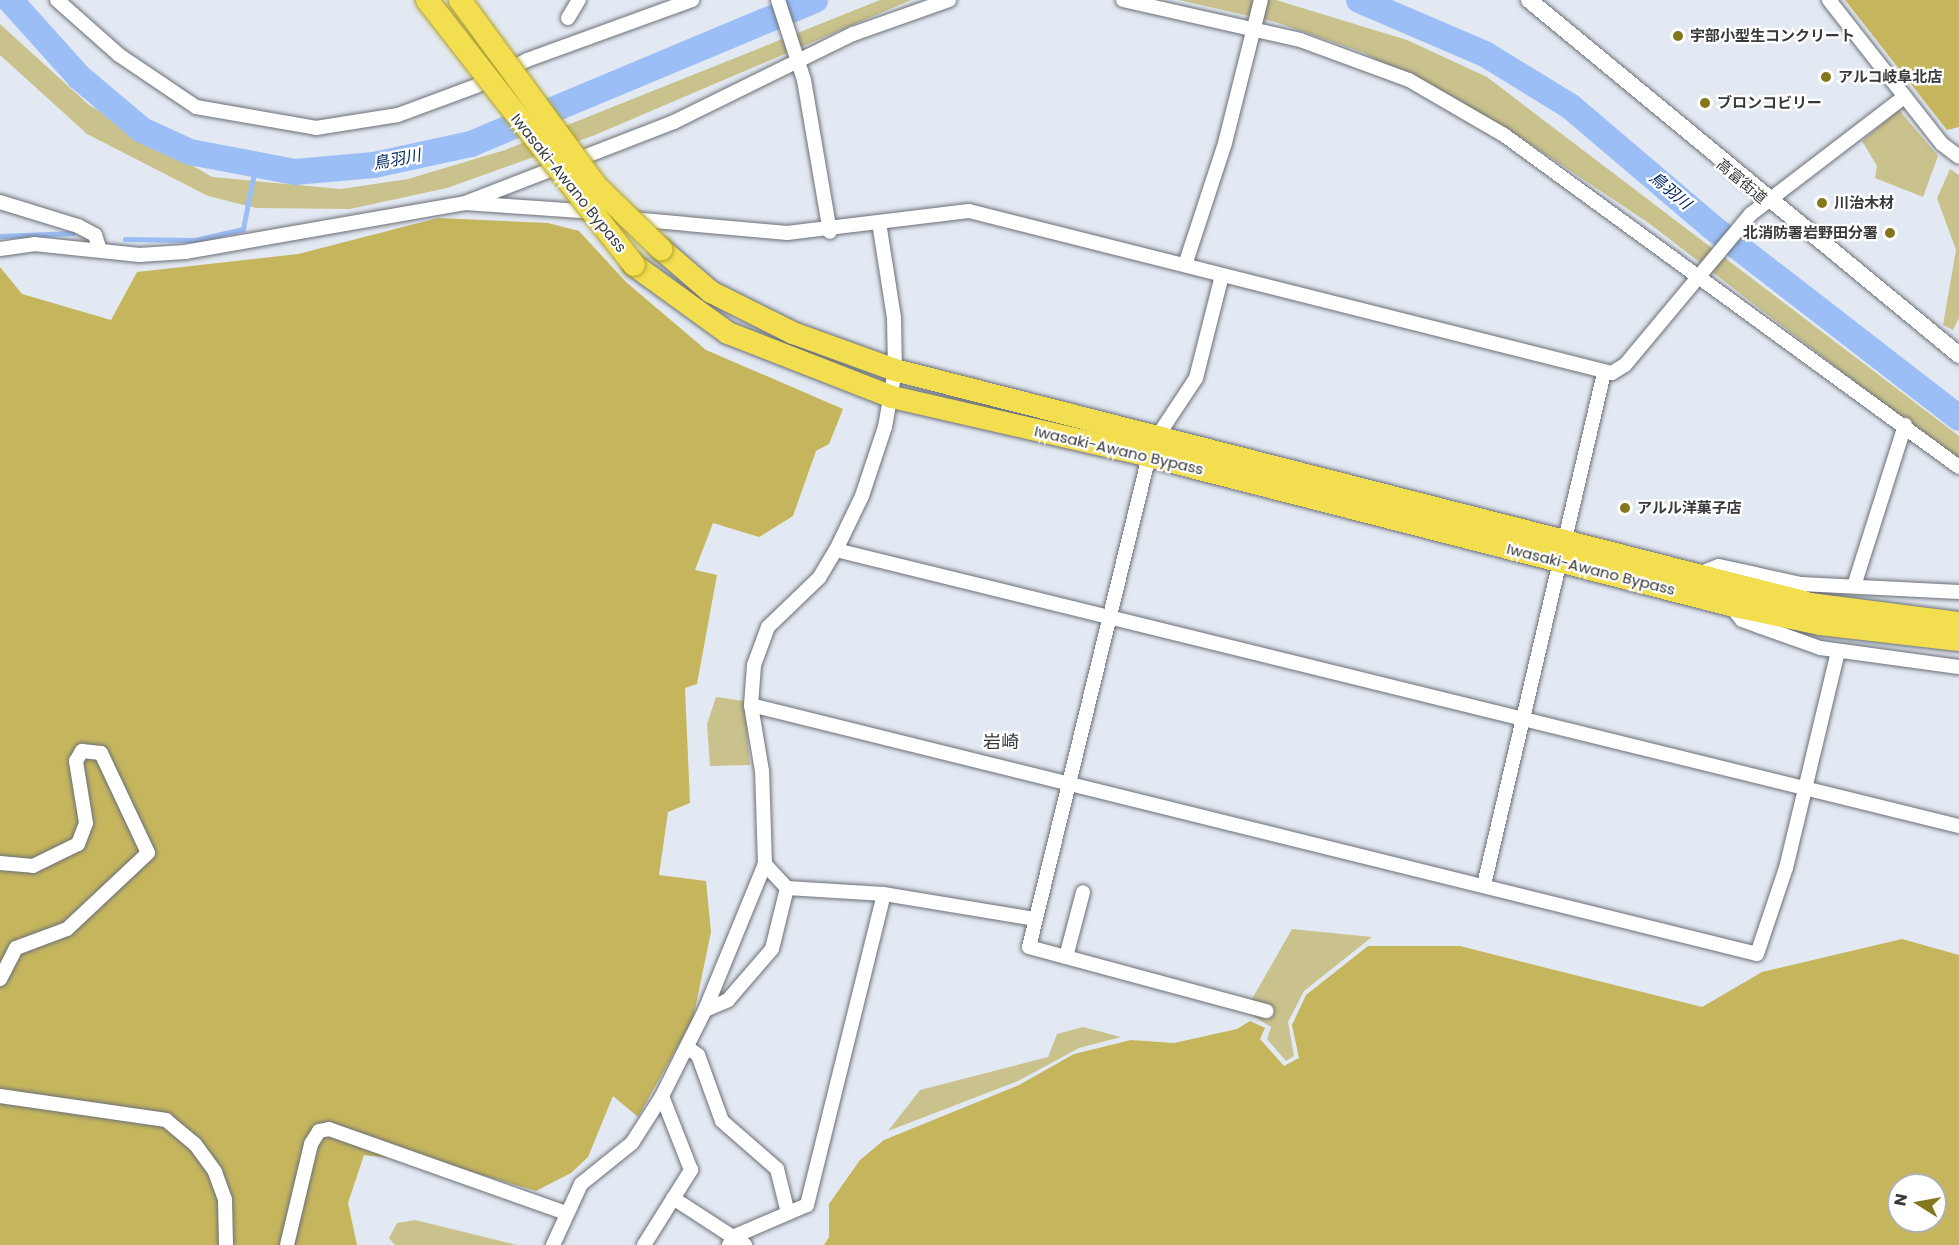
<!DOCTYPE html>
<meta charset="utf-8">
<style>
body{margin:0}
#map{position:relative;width:1959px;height:1245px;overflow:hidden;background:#e3e9f2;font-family:Poppins,"Noto Sans JP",sans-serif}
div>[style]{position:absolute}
.green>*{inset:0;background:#cac28d}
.forest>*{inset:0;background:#c5b65e}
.stream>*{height:4.5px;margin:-2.25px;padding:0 2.25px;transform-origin:2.25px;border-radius:2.25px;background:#9bbef6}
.river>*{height:26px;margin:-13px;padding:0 13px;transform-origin:13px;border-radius:13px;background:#9bbef6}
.roads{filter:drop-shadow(0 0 2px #6b6f77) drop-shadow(0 0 2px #6b6f77)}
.minor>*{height:14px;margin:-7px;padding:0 7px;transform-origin:7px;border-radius:7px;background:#fff}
.tertiary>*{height:16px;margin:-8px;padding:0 8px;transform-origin:8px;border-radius:8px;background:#fff}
.trunk>*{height:22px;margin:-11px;padding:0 11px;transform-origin:11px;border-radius:11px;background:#f3de50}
.bridges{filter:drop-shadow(0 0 2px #af9f2d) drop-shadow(0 0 2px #af9f2d)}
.trunk-bridge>*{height:22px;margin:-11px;padding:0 11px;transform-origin:11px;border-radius:11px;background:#f3de50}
.dots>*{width:16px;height:16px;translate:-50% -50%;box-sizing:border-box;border:3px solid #fff;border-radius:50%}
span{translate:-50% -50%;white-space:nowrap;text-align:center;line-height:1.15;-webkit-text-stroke:4.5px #fff;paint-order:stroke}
.poi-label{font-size:15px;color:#37393c;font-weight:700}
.left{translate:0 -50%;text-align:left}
.right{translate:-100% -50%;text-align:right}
.street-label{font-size:15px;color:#37393c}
.water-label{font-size:16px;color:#022661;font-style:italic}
.quarter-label{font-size:18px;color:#37393c}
.north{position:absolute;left:1887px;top:1173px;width:60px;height:60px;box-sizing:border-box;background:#fff;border:2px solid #afb0b1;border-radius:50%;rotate:281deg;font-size:16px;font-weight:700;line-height:24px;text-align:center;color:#37393c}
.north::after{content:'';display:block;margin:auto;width:21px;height:27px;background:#84761a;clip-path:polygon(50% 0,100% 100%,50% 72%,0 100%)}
</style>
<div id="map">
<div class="green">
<div style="clip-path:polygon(880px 0,911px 0,595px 135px,447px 188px,350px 209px,256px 208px,208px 196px,87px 134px,0 55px,0 24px,89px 105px,212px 177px,341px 189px,408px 179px,505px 150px)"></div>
<div style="clip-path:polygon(1179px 0,1276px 0,1407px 40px,1487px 77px,1959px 436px,1959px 462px,1650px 224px,1517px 135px,1362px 52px,1275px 22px)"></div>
<div style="clip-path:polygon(1899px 110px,1938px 156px,1923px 197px,1875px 178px,1877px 166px,1862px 141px)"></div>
<div style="clip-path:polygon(1950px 169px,1959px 175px,1959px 318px,1953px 330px,1943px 325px,1956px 250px,1937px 198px)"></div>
<div style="clip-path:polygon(716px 697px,744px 701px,750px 765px,710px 766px,707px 724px)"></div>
<div style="clip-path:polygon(1292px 929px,1372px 937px,1304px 991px,1288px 1022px,1294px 1056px,1286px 1061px,1267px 1039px,1271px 1027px,1245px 1011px)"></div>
<div style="clip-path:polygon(1083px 1027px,1121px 1037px,1079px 1048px,1018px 1081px,888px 1131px,920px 1090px,1048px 1057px,1057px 1034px)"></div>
<div style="clip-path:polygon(415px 1220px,517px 1245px,395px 1245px,389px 1238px,397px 1223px)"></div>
</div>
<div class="forest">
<div style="clip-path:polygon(1845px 0,1959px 0,1959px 127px,1947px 130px)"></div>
<div style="clip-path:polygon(438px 218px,548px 223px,579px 231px,626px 282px,706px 350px,843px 409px,829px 444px,816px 451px,793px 516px,759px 537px,713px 523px,695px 570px,717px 575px,697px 684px,685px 688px,690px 803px,668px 812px,659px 875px,706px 881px,711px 932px,693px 1019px,638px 1117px,613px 1096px,588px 1157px,571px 1173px,536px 1191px,448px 1165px,364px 1155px,348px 1203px,357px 1245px,0 1245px,0 267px,22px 294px,111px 320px,137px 272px,298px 254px)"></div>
<div style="clip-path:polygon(evenodd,1902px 939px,1959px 955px,1959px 1245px,824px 1245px,829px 1237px,829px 1204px,860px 1160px,884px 1140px,1019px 1085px,1074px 1054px,1131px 1040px,1174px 1043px,1237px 1029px,1250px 1021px,1265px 1028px,1260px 1039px,1284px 1066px,1299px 1058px,1292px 1025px,1306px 995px,1368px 946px,1460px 946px,1702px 1007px,1762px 972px,1902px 939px,1899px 1185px,1935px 1185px,1935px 1221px,1899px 1221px,1899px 1185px)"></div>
</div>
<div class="stream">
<div style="left:0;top:236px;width:73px;rotate:-2.4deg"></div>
<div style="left:125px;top:239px;width:70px;rotate:0.8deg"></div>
<div style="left:195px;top:240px;width:49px;rotate:-12.9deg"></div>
<div style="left:243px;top:229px;width:62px;rotate:-78.9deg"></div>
</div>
<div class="river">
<div style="left:10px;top:0;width:103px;rotate:48.1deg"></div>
<div style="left:79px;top:77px;width:82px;rotate:40.1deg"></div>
<div style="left:142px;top:130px;width:53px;rotate:24.6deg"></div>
<div style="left:190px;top:152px;width:107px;rotate:10.8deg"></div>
<div style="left:295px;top:172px;width:79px;rotate:-5.1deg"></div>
<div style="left:374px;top:165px;width:99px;rotate:-12.2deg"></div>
<div style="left:471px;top:144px;width:373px;rotate:-22.7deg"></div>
<div style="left:1359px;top:0;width:137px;rotate:23.2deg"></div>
<div style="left:1485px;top:54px;width:101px;rotate:31.6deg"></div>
<div style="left:1571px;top:107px;width:185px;rotate:40.4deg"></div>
<div style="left:1712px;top:227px;width:312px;rotate:37.7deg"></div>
</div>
<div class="roads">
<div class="minor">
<div style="left:57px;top:0;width:83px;rotate:41.6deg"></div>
<div style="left:119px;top:55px;width:93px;rotate:34deg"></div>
<div style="left:196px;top:107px;width:122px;rotate:9.9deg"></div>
<div style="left:316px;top:128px;width:83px;rotate:-9deg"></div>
<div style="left:398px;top:115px;width:83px;rotate:-20.4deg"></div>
<div style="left:476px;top:86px;width:57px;rotate:-27deg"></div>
<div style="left:527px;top:60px;width:176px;rotate:-20deg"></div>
<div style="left:778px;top:0;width:84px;rotate:72deg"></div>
<div style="left:804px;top:80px;width:154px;rotate:80.3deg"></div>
<div style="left:1123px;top:0;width:181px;rotate:12.7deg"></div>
<div style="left:1300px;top:40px;width:116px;rotate:20.2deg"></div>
<div style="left:1409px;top:80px;width:110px;rotate:30.1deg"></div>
<div style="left:1504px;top:135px;width:563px;rotate:36.12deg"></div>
<div style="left:1829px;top:0;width:183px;rotate:51.9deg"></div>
<div style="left:1942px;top:144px;width:21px;rotate:37deg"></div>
<div style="left:568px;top:18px;width:21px;rotate:-59deg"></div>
<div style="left:0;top:202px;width:82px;rotate:17.1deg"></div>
<div style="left:78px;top:226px;width:19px;rotate:28deg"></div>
<div style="left:95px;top:235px;width:16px;rotate:72deg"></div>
<div style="left:465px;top:203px;width:130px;rotate:4deg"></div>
<div style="left:631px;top:219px;width:157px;rotate:5.1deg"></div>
<div style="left:787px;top:233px;width:183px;rotate:-6.9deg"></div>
<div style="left:969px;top:211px;width:663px;rotate:14.14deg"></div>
<div style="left:1612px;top:373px;width:15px;rotate:-32deg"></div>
<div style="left:1625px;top:365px;width:197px;rotate:-50.2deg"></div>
<div style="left:1751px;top:214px;width:193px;rotate:-37.4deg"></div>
<div style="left:0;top:249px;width:34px;rotate:-8deg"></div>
<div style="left:34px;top:244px;width:106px;rotate:6deg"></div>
<div style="left:139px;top:255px;width:46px;rotate:-3.7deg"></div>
<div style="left:185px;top:252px;width:284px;rotate:-9.9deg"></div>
<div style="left:465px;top:203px;width:224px;rotate:-21.2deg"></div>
<div style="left:674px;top:122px;width:199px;rotate:-26.2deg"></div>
<div style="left:853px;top:34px;width:102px;rotate:-19.5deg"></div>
<div style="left:1185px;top:265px;width:128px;rotate:-71.8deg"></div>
<div style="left:1225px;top:143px;width:147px;rotate:-75.9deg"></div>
<div style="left:1157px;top:437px;width:71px;rotate:-56.5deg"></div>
<div style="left:1196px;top:378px;width:106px;rotate:-75.8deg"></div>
<div style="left:1149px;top:456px;width:505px;rotate:103.73deg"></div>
<div style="left:1029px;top:947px;width:246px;rotate:15.1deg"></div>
<div style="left:836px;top:550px;width:1156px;rotate:13.81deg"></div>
<div style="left:1698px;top:574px;width:22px;rotate:-21deg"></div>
<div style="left:1719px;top:566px;width:84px;rotate:12.4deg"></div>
<div style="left:1801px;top:584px;width:158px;rotate:2.9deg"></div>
<div style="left:1854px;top:586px;width:169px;rotate:-72.4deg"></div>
<div style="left:1731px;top:606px;width:18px;rotate:52deg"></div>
<div style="left:1742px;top:620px;width:83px;rotate:19.7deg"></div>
<div style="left:1820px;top:648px;width:140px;rotate:7.8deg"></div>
<div style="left:751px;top:705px;width:1036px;rotate:13.9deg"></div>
<div style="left:1757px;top:954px;width:91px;rotate:-71.4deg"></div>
<div style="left:1786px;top:868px;width:222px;rotate:-76.5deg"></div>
<div style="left:0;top:863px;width:33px;rotate:5deg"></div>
<div style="left:33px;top:866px;width:50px;rotate:-26.1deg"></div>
<div style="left:78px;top:844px;width:22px;rotate:-69deg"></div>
<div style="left:86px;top:823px;width:63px;rotate:-99.2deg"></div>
<div style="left:76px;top:761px;width:12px;rotate:-59deg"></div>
<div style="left:82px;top:751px;width:19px;rotate:6deg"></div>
<div style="left:101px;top:753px;width:110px;rotate:64.8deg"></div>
<div style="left:148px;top:853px;width:111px;rotate:136.8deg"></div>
<div style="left:67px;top:929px;width:54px;rotate:159.6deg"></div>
<div style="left:16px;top:948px;width:35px;rotate:117deg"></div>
<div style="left:1484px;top:885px;width:526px;rotate:-76.81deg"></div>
<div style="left:787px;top:888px;width:97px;rotate:3.5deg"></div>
<div style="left:1066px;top:957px;width:67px;rotate:-75.3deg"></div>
<div style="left:705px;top:1010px;width:25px;rotate:-23deg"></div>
<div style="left:728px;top:1000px;width:67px;rotate:-49.2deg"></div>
<div style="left:772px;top:949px;width:63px;rotate:-76.2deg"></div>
<div style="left:787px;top:888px;width:33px;rotate:-133deg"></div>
<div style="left:688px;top:1048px;width:12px;rotate:35deg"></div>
<div style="left:698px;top:1055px;width:70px;rotate:70deg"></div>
<div style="left:722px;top:1121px;width:73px;rotate:41.1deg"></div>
<div style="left:777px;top:1169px;width:45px;rotate:76deg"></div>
<div style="left:0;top:1096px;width:168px;rotate:8.2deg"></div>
<div style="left:166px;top:1120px;width:38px;rotate:40deg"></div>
<div style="left:195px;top:1144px;width:34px;rotate:54deg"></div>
<div style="left:215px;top:1172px;width:30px;rotate:70deg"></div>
<div style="left:225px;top:1200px;width:45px;rotate:88.7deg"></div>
<div style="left:673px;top:1198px;width:86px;rotate:33.1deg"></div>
<div style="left:287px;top:1245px;width:104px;rotate:-76.6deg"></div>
<div style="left:311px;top:1144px;width:15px;rotate:-58deg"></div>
<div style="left:319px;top:1131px;width:10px;rotate:-11deg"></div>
<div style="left:329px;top:1129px;width:251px;rotate:19.5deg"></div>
<div style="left:553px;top:1245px;width:67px;rotate:-65.3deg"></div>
<div style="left:581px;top:1184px;width:65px;rotate:-38.8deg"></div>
<div style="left:632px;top:1143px;width:56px;rotate:-57.4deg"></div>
<div style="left:662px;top:1096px;width:96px;rotate:-63.4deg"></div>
<div style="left:705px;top:1010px;width:158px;rotate:-67.7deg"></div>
<div style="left:765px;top:864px;width:93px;rotate:-91.8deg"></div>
<div style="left:762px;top:771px;width:67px;rotate:-99.5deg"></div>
<div style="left:751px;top:705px;width:40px;rotate:-85.7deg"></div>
<div style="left:754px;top:665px;width:40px;rotate:-69.8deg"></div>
<div style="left:768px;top:627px;width:71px;rotate:-43.9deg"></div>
<div style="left:819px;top:578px;width:33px;rotate:-59deg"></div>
<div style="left:836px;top:550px;width:60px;rotate:-64.3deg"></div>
<div style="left:862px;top:496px;width:73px;rotate:-71.6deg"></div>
<div style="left:885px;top:427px;width:58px;rotate:-80deg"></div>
<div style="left:895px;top:370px;width:52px;rotate:-91.1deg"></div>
<div style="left:894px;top:318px;width:97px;rotate:-98.9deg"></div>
<div style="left:644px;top:1245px;width:89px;rotate:-57.9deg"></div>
<div style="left:691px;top:1170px;width:79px;rotate:-111.4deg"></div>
<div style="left:729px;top:1245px;width:11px;rotate:-56deg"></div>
<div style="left:735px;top:1236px;width:78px;rotate:-23.3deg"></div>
<div style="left:807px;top:1205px;width:320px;rotate:-76.1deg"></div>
<div style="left:884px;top:894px;width:153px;rotate:9.4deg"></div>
</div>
<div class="tertiary">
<div style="left:1529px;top:0;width:558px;rotate:39.54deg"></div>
</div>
<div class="trunk">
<div style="left:661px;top:249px;width:66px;rotate:40.7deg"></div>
<div style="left:711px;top:292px;width:92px;rotate:26.6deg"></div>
<div style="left:793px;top:333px;width:109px;rotate:19.9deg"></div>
<div style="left:895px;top:370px;width:945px;rotate:14.33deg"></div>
<div style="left:1811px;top:604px;width:149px;rotate:7.3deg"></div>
<div style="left:634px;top:265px;width:116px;rotate:35.9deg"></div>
<div style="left:728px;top:333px;width:176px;rotate:21.3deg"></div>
<div style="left:892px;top:397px;width:264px;rotate:12.9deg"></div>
<div style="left:1149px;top:456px;width:600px;rotate:14.38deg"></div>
<div style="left:1730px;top:605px;width:92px;rotate:11.9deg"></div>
<div style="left:1820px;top:624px;width:140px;rotate:6.6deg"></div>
</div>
</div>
<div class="bridges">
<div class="trunk-bridge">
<div style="left:427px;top:0;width:336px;rotate:52deg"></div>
<div style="left:460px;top:0;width:230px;rotate:53.8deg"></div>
<div style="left:596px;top:186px;width:91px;rotate:44.1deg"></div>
</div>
</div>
<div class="dots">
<div style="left:1678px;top:36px;background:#84761a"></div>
<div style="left:1826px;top:77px;background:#84761a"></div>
<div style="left:1705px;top:103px;background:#84761a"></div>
<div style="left:1822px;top:203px;background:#84761a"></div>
<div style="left:1890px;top:233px;background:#84761a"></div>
<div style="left:1625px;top:508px;background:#84761a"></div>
</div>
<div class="poi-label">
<span class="left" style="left:1690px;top:36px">宇部小型生コンクリート</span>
<span class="left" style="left:1838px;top:77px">アルコ岐阜北店</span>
<span class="left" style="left:1717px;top:103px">ブロンコビリー</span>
<span class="left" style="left:1834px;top:203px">川治木材</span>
<span class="right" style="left:1878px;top:233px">北消防署岩野田分署</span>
<span class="left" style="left:1637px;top:508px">アルル洋菓子店</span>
</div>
<div class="street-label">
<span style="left:1742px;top:181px;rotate:40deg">高富街道</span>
<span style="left:569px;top:183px;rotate:51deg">Iwasaki-Awano Bypass</span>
<span style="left:1119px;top:450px;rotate:13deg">Iwasaki-Awano Bypass</span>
<span style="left:1591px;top:569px;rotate:14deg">Iwasaki-Awano Bypass</span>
</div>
<div class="water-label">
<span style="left:397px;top:160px;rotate:-11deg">鳥羽川</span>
<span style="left:1670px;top:191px;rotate:40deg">鳥羽川</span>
</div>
<div class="quarter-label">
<span style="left:1001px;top:742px">岩崎</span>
</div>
<div class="north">N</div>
</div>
